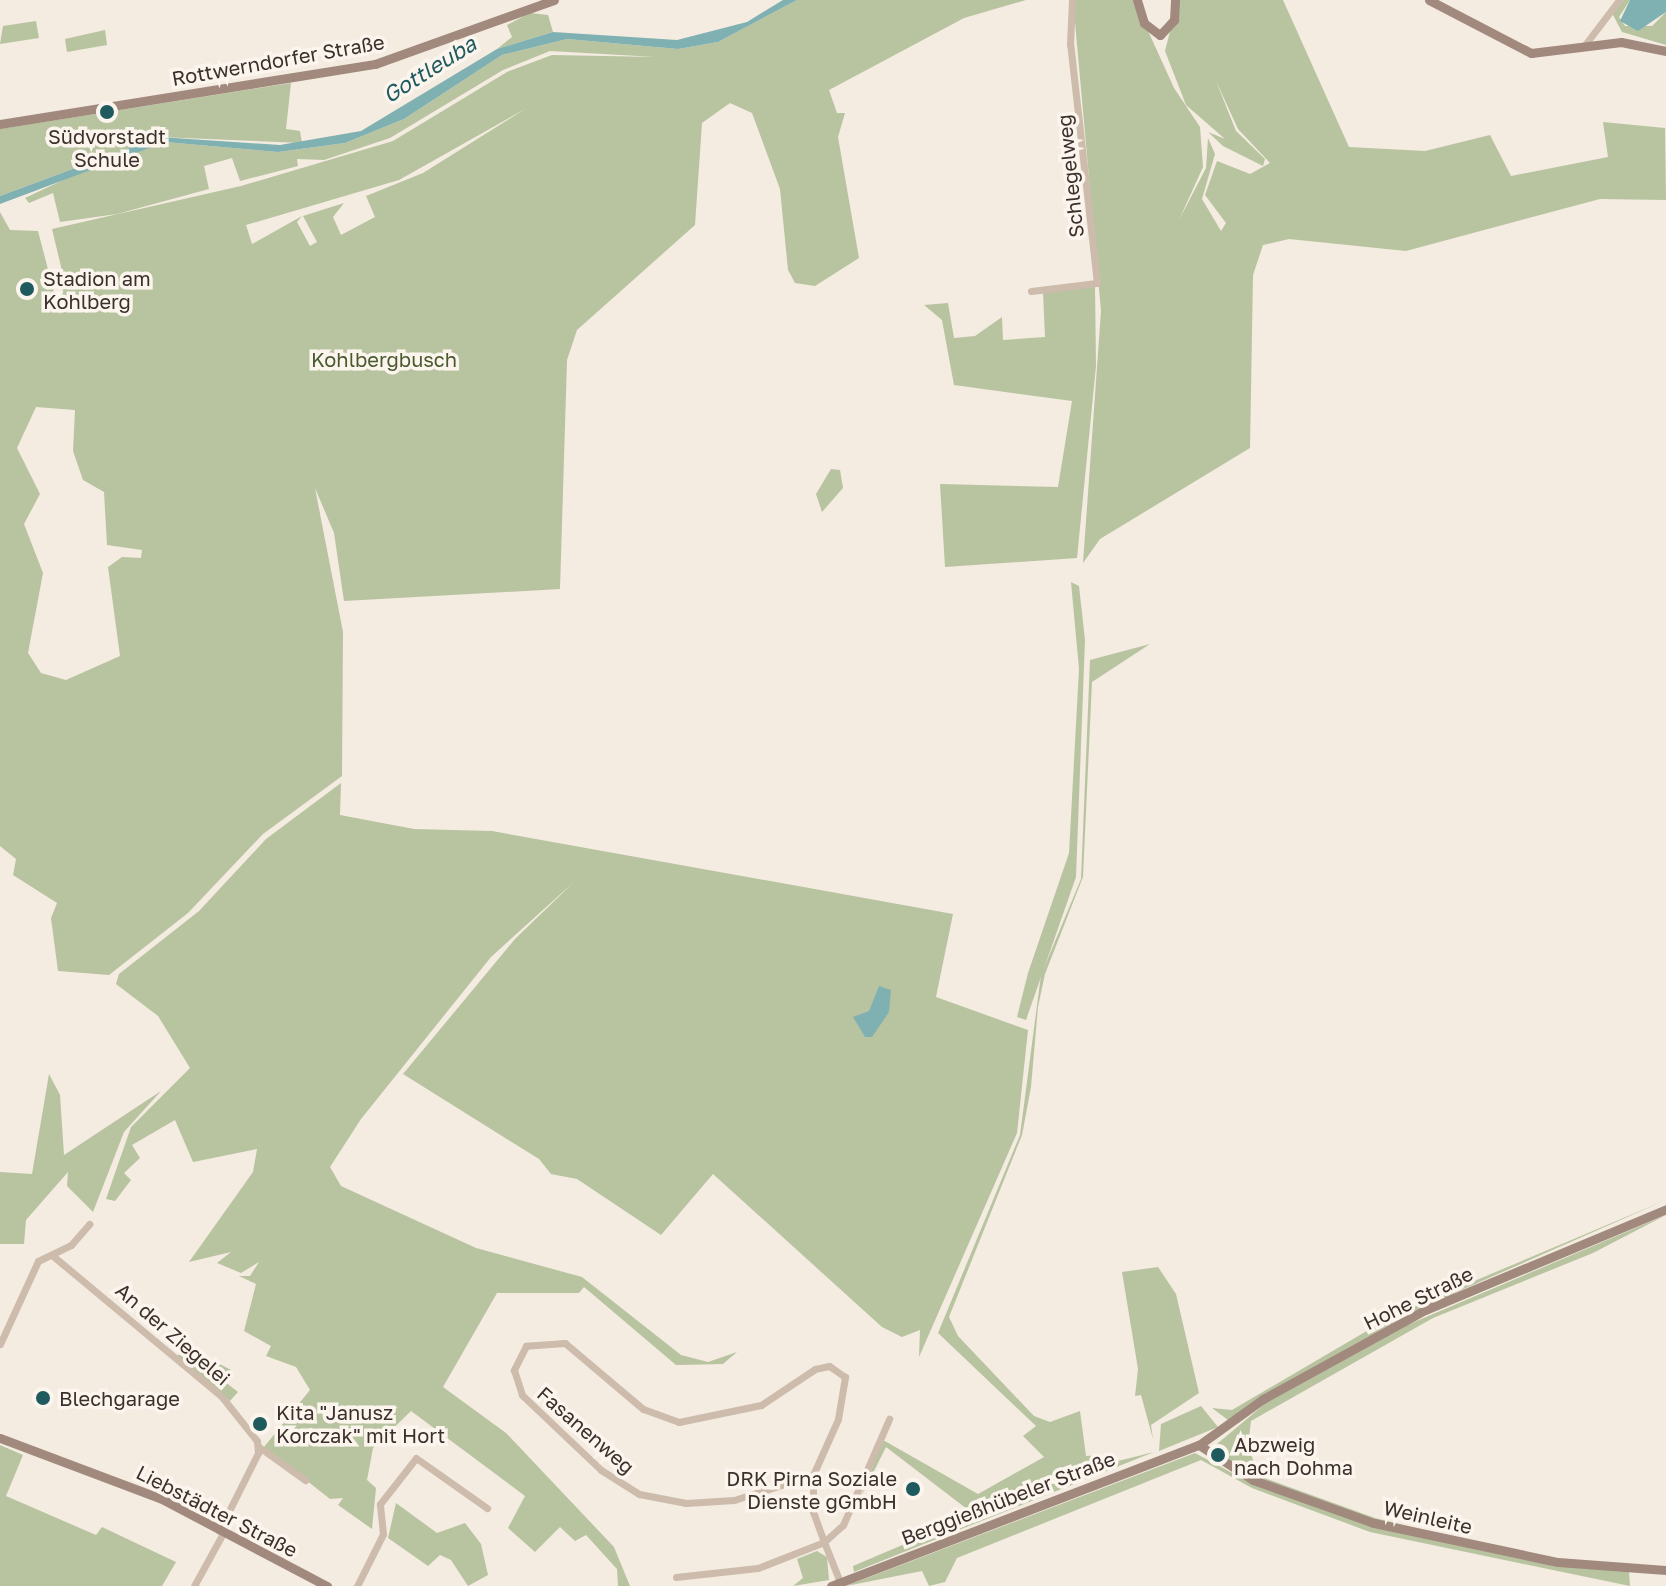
<!DOCTYPE html>
<meta charset="utf-8">
<style>
body{margin:0}
#map{position:relative;width:1666px;height:1586px;overflow:hidden;background:#f4ebe1;font-family:"Golos Text",sans-serif}
div>[style]{position:absolute}
.green>*{inset:0;background:#b8c4a0}
.water>*{inset:0;background:#7fb0b2}
.street>*{height:7px;margin:-3.5px;padding:0 3.5px;transform-origin:3.5px;border-radius:3.5px;background:#cdbbac}
.secondary>*{height:9px;margin:-4.5px;padding:0 4.5px;transform-origin:4.5px;border-radius:4.5px;background:#a18a7d}
.dots>*{width:22px;height:22px;translate:-50% -50%;box-sizing:border-box;border:4px solid #fbf5ee;border-radius:50%}
span{translate:-50% -50%;white-space:nowrap;text-align:center;line-height:1.15;-webkit-text-stroke:7px #fbf5ee;paint-order:stroke}
.street-label{font-size:20px;color:#3b302b}
.poi-label{font-size:20px;color:#3b302b}
.left{translate:0 -50%;text-align:left}
.right{translate:-100% -50%;text-align:right}
.park-label{font-size:20px;color:#4a5a2e}
.water-label{font-size:22px;color:#1f5a5e;font-style:italic}
</style>
<div id="map">
<div class="green">
<div style="clip-path:polygon(evenodd,797px 0,1026px 0,964px 18px,829px 90px,837px 113px,845px 113px,838px 137px,859px 258px,815px 286px,795px 283px,788px 270px,780px 189px,752px 113px,730px 103px,702px 123px,695px 225px,577px 330px,567px 360px,560px 589px,344px 601px,334px 533px,315px 488px,343px 632px,342px 776px,263px 834px,188px 913px,109px 975px,58px 971px,51px 918px,57px 903px,13px 875px,16px 859px,0 846px,0 212px,10px 230px,38px 231px,60px 315px,64px 279px,52px 229px,241px 186px,393px 141px,507px 72px,552px 55px,656px 57px,550px 51px,503px 70px,390px 138px,324px 160px,297px 159px,298px 166px,240px 181px,232px 158px,204px 166px,209px 189px,117px 214px,60px 222px,53px 193px,29px 203px,25px 198px,110px 158px,165px 142px,278px 152px,345px 143px,404px 119px,502px 55px,567px 39px,678px 49px,718px 42px,797px 0,525px 109px,423px 173px,366px 196px,375px 217px,341px 235px,333px 217px,344px 203px,303px 216px,317px 242px,310px 246px,297px 222px,302px 216px,252px 244px,246px 225px,399px 180px,525px 109px,797px 0,36px 407px,75px 410px,73px 451px,83px 480px,104px 492px,107px 545px,142px 550px,141px 558px,122px 557px,108px 567px,120px 656px,66px 680px,41px 673px,28px 653px,43px 573px,24px 524px,40px 494px,17px 448px,36px 407px)"></div>
<div style="clip-path:polygon(1073px 0,1134px 0,1174px 88px,1200px 127px,1203px 167px,1179px 220px,1206px 168px,1208px 138px,1215px 154px,1202px 199px,1221px 231px,1226px 223px,1205px 195px,1217px 161px,1250px 174px,1270px 163px,1238px 129px,1216px 81px,1236px 131px,1265px 159px,1263px 166px,1223px 146px,1208px 132px,1225px 139px,1186px 105px,1165px 51px,1178px 0,1283px 0,1349px 147px,1425px 151px,1490px 135px,1511px 176px,1608px 157px,1603px 122px,1665px 128px,1666px 200px,1600px 199px,1406px 251px,1289px 239px,1263px 245px,1253px 275px,1250px 448px,1100px 539px,1083px 563px,1101px 311px)"></div>
<div style="clip-path:polygon(1624px 0,1630px 0,1619px 17px,1625px 26px,1652px 26px,1666px 12px,1666px 45px,1622px 32px,1612px 13px)"></div>
<div style="clip-path:polygon(530px 13px,548px 15px,553px 32px,497px 49px,512px 37px,507px 25px)"></div>
<div style="clip-path:polygon(36px 21px,39px 38px,0 44px,3px 26px)"></div>
<div style="clip-path:polygon(105px 30px,107px 45px,67px 52px,65px 39px)"></div>
<div style="clip-path:polygon(291px 83px,286px 129px,300px 131px,302px 143px,159px 137px,0 196px,0 129px)"></div>
<div style="clip-path:polygon(1095px 286px,1096px 366px,1077px 558px,945px 567px,940px 484px,1058px 487px,1072px 401px,954px 385px,942px 320px,924px 305px,948px 303px,954px 338px,975px 336px,1002px 317px,1003px 340px,1045px 337px,1043px 292px)"></div>
<div style="clip-path:polygon(831px 469px,840px 470px,843px 488px,822px 512px,816px 494px)"></div>
<div style="clip-path:polygon(1071px 582px,1079px 586px,1085px 640px,1076px 877px,1026px 1020px,1017px 1017px,1028px 973px,1069px 853px,1079px 669px)"></div>
<div style="clip-path:polygon(1150px 644px,1092px 682px,1083px 877px,1045px 974px,1038px 1007px,1031px 1087px,1022px 1135px,949px 1317px,958px 1336px,1034px 1416px,1050px 1422px,1080px 1411px,1086px 1456px,1100px 1455px,1102px 1465px,1154px 1452px,854px 1572px,853px 1566px,954px 1523px,967px 1509px,886px 1447px,861px 1497px,883px 1440px,978px 1494px,1044px 1457px,1023px 1436px,1036px 1426px,938px 1333px,1020px 1135px,1041px 975px,1081px 879px,1090px 660px)"></div>
<div style="clip-path:polygon(341px 783px,340px 815px,414px 829px,492px 831px,953px 914px,936px 997px,1028px 1030px,1017px 1133px,919px 1357px,920px 1330px,902px 1337px,882px 1327px,713px 1174px,661px 1235px,577px 1179px,551px 1174px,539px 1159px,403px 1074px,515px 939px,575px 881px,491px 957px,361px 1119px,330px 1167px,341px 1186px,476px 1248px,582px 1277px,681px 1355px,708px 1362px,737px 1352px,723px 1364px,676px 1365px,584px 1287px,579px 1293px,497px 1293px,443px 1387px,506px 1433px,614px 1547px,630px 1586px,618px 1586px,617px 1569px,586px 1535px,575px 1541px,560px 1527px,535px 1552px,508px 1528px,525px 1496px,411px 1411px,373px 1448px,367px 1480px,376px 1488px,372px 1529px,338px 1505px,343px 1498px,330px 1499px,264px 1447px,310px 1390px,296px 1367px,266px 1356px,271px 1346px,244px 1331px,256px 1284px,239px 1276px,250px 1276px,259px 1262px,241px 1273px,217px 1263px,231px 1252px,189px 1262px,253px 1172px,257px 1149px,193px 1162px,175px 1120px,132px 1145px,140px 1158px,124px 1173px,131px 1180px,115px 1201px,106px 1199px,131px 1127px,190px 1068px,158px 1016px,116px 984px,119px 974px,199px 911px,266px 839px)"></div>
<div style="clip-path:polygon(49px 1074px,60px 1095px,64px 1155px,161px 1091px,124px 1132px,93px 1212px,67px 1186px,68px 1172px,26px 1220px,24px 1244px,0 1244px,0 1172px,32px 1174px)"></div>
<div style="clip-path:polygon(1666px 1200px,1457px 1292px,1228px 1420px,1212px 1408px,1232px 1410px,1394px 1315px)"></div>
<div style="clip-path:polygon(1666px 1215px,1593px 1253px,1433px 1318px,1251px 1421px,1248px 1446px,1259px 1476px,1375px 1518px,1486px 1545px,1375px 1520px,1255px 1478px,1241px 1462px,1231px 1465px,1211px 1449px,1267px 1402px,1400px 1328px)"></div>
<div style="clip-path:polygon(1158px 1267px,1176px 1294px,1199px 1393px,1151px 1425px,1153px 1439px,1141px 1395px,1135px 1396px,1138px 1369px,1122px 1272px)"></div>
<div style="clip-path:polygon(189px 1348px,231px 1370px,224px 1381px,238px 1392px,230px 1401px,177px 1356px)"></div>
<div style="clip-path:polygon(1201px 1406px,1218px 1427px,1159px 1451px,1161px 1424px)"></div>
<div style="clip-path:polygon(0 1445px,23px 1455px,6px 1496px,96px 1535px,102px 1527px,176px 1562px,162px 1586px,0 1586px)"></div>
<div style="clip-path:polygon(1195px 1453px,1251px 1483px,1373px 1526px,1558px 1565px,1629px 1571px,1630px 1586px,1370px 1532px,1252px 1488px,1201px 1460px,957px 1558px,945px 1582px,929px 1586px,922px 1571px,846px 1586px)"></div>
<div style="clip-path:polygon(396px 1503px,437px 1533px,465px 1523px,481px 1544px,488px 1575px,468px 1586px,451px 1560px,440px 1555px,428px 1566px,388px 1538px)"></div>
<div style="clip-path:polygon(817px 1551px,827px 1557px,829px 1580px,793px 1586px,803px 1578px,797px 1559px)"></div>
</div>
<div class="water">
<div style="clip-path:polygon(783px 0,797px 0,718px 42px,678px 49px,567px 39px,502px 55px,404px 119px,345px 143px,278px 152px,165px 142px,0 204px,0 196px,159px 137px,280px 145px,361px 131px,497px 49px,553px 32px,677px 40px,747px 22px)"></div>
<div style="clip-path:polygon(1630px 0,1666px 0,1666px 12px,1638px 31px,1620px 21px)"></div>
<div style="clip-path:polygon(879px 986px,891px 990px,889px 1012px,872px 1037px,865px 1037px,853px 1017px,869px 1011px)"></div>
</div>
<div class="street">
<div style="left:1584px;top:46px;width:58px;rotate:-52.7deg"></div>
<div style="left:1031px;top:291px;width:66px;rotate:-6.9deg"></div>
<div style="left:1097px;top:283px;width:241px;rotate:-96.4deg"></div>
<div style="left:1070px;top:44px;width:44px;rotate:-87.4deg"></div>
<div style="left:53px;top:1256px;width:220px;rotate:39.8deg"></div>
<div style="left:222px;top:1397px;width:56px;rotate:51.5deg"></div>
<div style="left:257px;top:1441px;width:12px;rotate:85deg"></div>
<div style="left:258px;top:1453px;width:87px;rotate:116.6deg"></div>
<div style="left:0;top:1344px;width:91px;rotate:-65.4deg"></div>
<div style="left:38px;top:1261px;width:37px;rotate:-26deg"></div>
<div style="left:71px;top:1245px;width:28px;rotate:-49deg"></div>
<div style="left:259px;top:1447px;width:57px;rotate:35.7deg"></div>
<div style="left:676px;top:1577px;width:82px;rotate:-6.3deg"></div>
<div style="left:758px;top:1568px;width:71px;rotate:-21.5deg"></div>
<div style="left:824px;top:1542px;width:33px;rotate:-110deg"></div>
<div style="left:813px;top:1511px;width:36px;rotate:-90deg"></div>
<div style="left:813px;top:1475px;width:61px;rotate:-65.9deg"></div>
<div style="left:838px;top:1419px;width:43px;rotate:-80.5deg"></div>
<div style="left:845px;top:1377px;width:19px;rotate:-145deg"></div>
<div style="left:829px;top:1366px;width:14px;rotate:168deg"></div>
<div style="left:815px;top:1369px;width:65px;rotate:146.3deg"></div>
<div style="left:761px;top:1405px;width:84px;rotate:168.3deg"></div>
<div style="left:679px;top:1422px;width:38px;rotate:-160deg"></div>
<div style="left:643px;top:1409px;width:102px;rotate:-139.8deg"></div>
<div style="left:565px;top:1343px;width:39px;rotate:176deg"></div>
<div style="left:526px;top:1346px;width:27px;rotate:117deg"></div>
<div style="left:514px;top:1370px;width:26px;rotate:72deg"></div>
<div style="left:522px;top:1395px;width:109px;rotate:43.5deg"></div>
<div style="left:601px;top:1470px;width:45px;rotate:32.3deg"></div>
<div style="left:639px;top:1494px;width:48px;rotate:10.8deg"></div>
<div style="left:686px;top:1503px;width:48px;rotate:-3.6deg"></div>
<div style="left:734px;top:1500px;width:83px;rotate:-17.6deg"></div>
<div style="left:840px;top:1582px;width:43px;rotate:-111.8deg"></div>
<div style="left:824px;top:1542px;width:25px;rotate:-42deg"></div>
<div style="left:843px;top:1525px;width:116px;rotate:-66.5deg"></div>
<div style="left:194px;top:1586px;width:58px;rotate:-61.2deg"></div>
<div style="left:357px;top:1586px;width:58px;rotate:-63.4deg"></div>
<div style="left:383px;top:1534px;width:30px;rotate:-96deg"></div>
<div style="left:380px;top:1504px;width:58px;rotate:-52deg"></div>
<div style="left:416px;top:1458px;width:87px;rotate:35.2deg"></div>
</div>
<div class="secondary">
<div style="left:1137px;top:0;width:24px;rotate:73deg"></div>
<div style="left:1144px;top:23px;width:20px;rotate:37deg"></div>
<div style="left:1160px;top:35px;width:21px;rotate:-47deg"></div>
<div style="left:1174px;top:20px;width:20px;rotate:-87deg"></div>
<div style="left:1429px;top:0;width:115px;rotate:27.5deg"></div>
<div style="left:1531px;top:53px;width:91px;rotate:-7deg"></div>
<div style="left:1621px;top:42px;width:46px;rotate:11.3deg"></div>
<div style="left:0;top:124px;width:380px;rotate:-9.1deg"></div>
<div style="left:375px;top:64px;width:190px;rotate:-19.7deg"></div>
<div style="left:0;top:1438px;width:171px;rotate:20.6deg"></div>
<div style="left:160px;top:1498px;width:189px;rotate:27.8deg"></div>
<div style="left:1199px;top:1445px;width:64px;rotate:32.9deg"></div>
<div style="left:1253px;top:1480px;width:128px;rotate:19.6deg"></div>
<div style="left:1374px;top:1523px;width:188px;rotate:12deg"></div>
<div style="left:1558px;top:1562px;width:108px;rotate:4.2deg"></div>
<div style="left:831px;top:1586px;width:394px;rotate:-21deg"></div>
<div style="left:1199px;top:1445px;width:79px;rotate:-35.7deg"></div>
<div style="left:1263px;top:1399px;width:185px;rotate:-28.8deg"></div>
<div style="left:1425px;top:1310px;width:261px;rotate:-22.7deg"></div>
</div>
<div class="dots">
<div style="left:107px;top:112px;background:#1f5a5e"></div>
<div style="left:27px;top:289px;background:#1f5a5e"></div>
<div style="left:43px;top:1398px;background:#1f5a5e"></div>
<div style="left:260px;top:1424px;background:#1f5a5e"></div>
<div style="left:1218px;top:1455px;background:#1f5a5e"></div>
<div style="left:913px;top:1489px;background:#1f5a5e"></div>
</div>
<div class="street-label">
<span style="left:278px;top:60px;rotate:-10deg">Rottwerndorfer Straße</span>
<span style="left:1070px;top:176px;rotate:-96deg">Schlegelweg</span>
<span style="left:1418px;top:1298px;rotate:-26deg">Hohe Straße</span>
<span style="left:173px;top:1334px;rotate:41deg">An der Ziegelei</span>
<span style="left:586px;top:1430px;rotate:41deg">Fasanenweg</span>
<span style="left:1008px;top:1498px;rotate:-21deg">Berggießhübeler Straße</span>
<span style="left:217px;top:1511px;rotate:27deg">Liebstädter Straße</span>
<span style="left:1428px;top:1517px;rotate:13deg">Weinleite</span>
</div>
<div class="poi-label">
<span style="left:107px;top:148px">Südvorstadt<br>Schule</span>
<span class="left" style="left:43px;top:290px">Stadion am<br>Kohlberg</span>
<span class="left" style="left:59px;top:1398px">Blechgarage</span>
<span class="left" style="left:276px;top:1424px">Kita "Janusz<br>Korczak" mit Hort</span>
<span class="left" style="left:1234px;top:1456px">Abzweig<br>nach Dohma</span>
<span class="right" style="left:897px;top:1490px">DRK Pirna Soziale<br>Dienste gGmbH</span>
</div>
<div class="park-label">
<span style="left:384px;top:359px">Kohlbergbusch</span>
</div>
<div class="water-label">
<span style="left:429px;top:69px;rotate:-32deg">Gottleuba</span>
</div>
</div>
